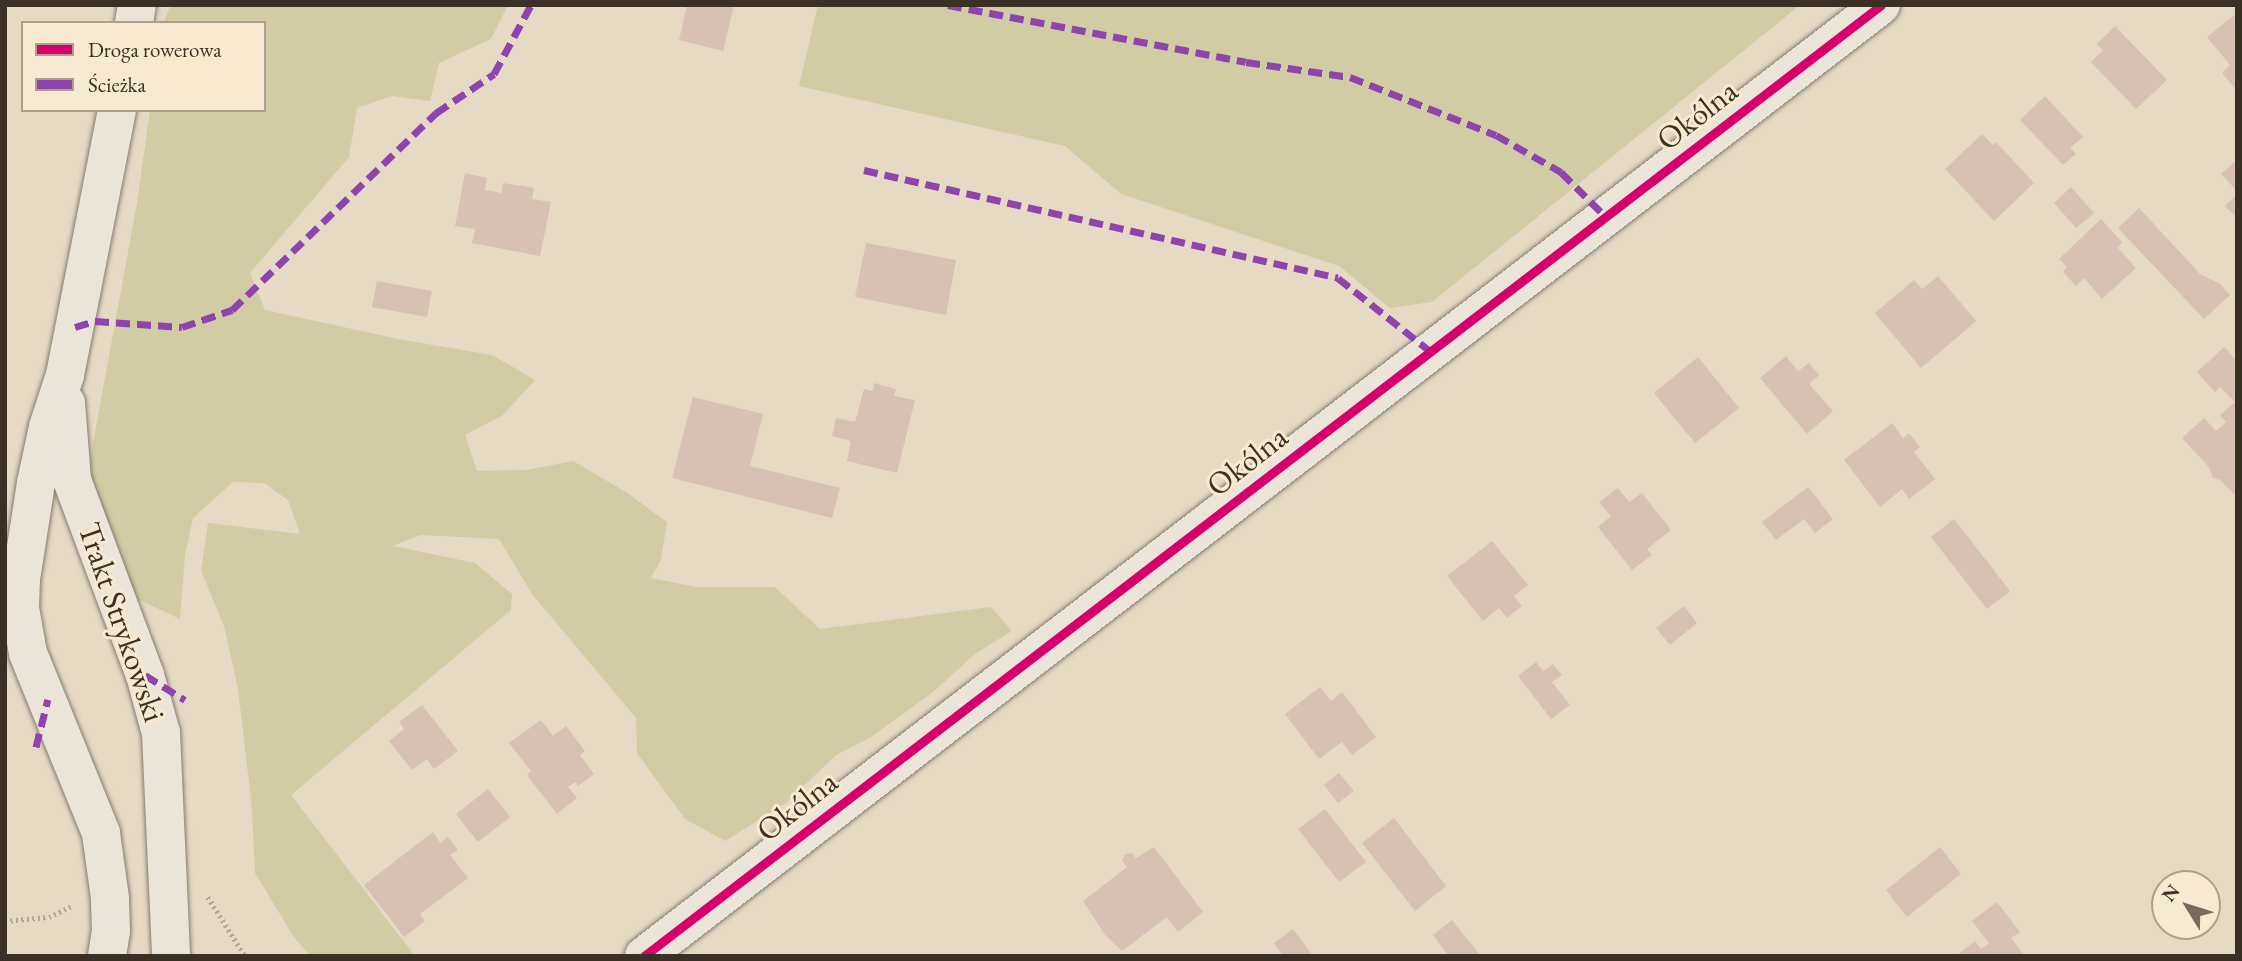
<!DOCTYPE html>
<meta charset="utf-8">
<style>
body{margin:0}
#map{position:relative;width:2242px;height:961px;overflow:hidden;background:#e6dac4;font-family:"EB Garamond",serif}
div>[style]{position:absolute}
.green>*{inset:0;background:#d1cca4}
.building>*{inset:0;background:#d6c1b4}
.path>*{height:4.5px;margin-top:-2.25px;transform-origin:0;background:repeating-linear-gradient(90deg,#aca69d 0 2px,transparent 0 5.5px)}
.roads{filter:drop-shadow(0 0 2px #847c71) drop-shadow(0 0 2px #847c71)}
.secondary>*{height:38px;margin:-19px;padding:0 19px;transform-origin:19px;border-radius:19px;background:#eae4d9}
.quiet>*{height:7px;margin-top:-3.5px;transform-origin:0;background:repeating-linear-gradient(90deg,#8e44ad 0 14px,transparent 0 21px)}
.cycleway>*{height:9px;margin:-4.5px;padding:0 4.5px;transform-origin:4.5px;border-radius:4.5px;background:#d6006c}
span{translate:-50% -50%;white-space:nowrap;text-align:center;line-height:1.15;-webkit-text-stroke:6px #f8ead0;paint-order:stroke}
.street-label{font-size:32px;color:#3b3026}
.frame{position:absolute;inset:0;border:7px solid #3b3026;pointer-events:none}
.legend{position:absolute;left:21px;top:21px;width:245px;height:91px;box-sizing:border-box;background:#f8ead0;border:2px solid #aca08c;margin:0;padding:9px 12px;list-style:none;font-size:21px;color:#3b3026}
.legend li{display:flex;align-items:center;gap:14px;height:35px}
.legend b{width:35px;border:2px solid #aca08c}
.north{position:absolute;left:2151px;top:870px;width:70px;height:70px;box-sizing:border-box;background:#f8ead0;border:2px solid #aca08c;border-radius:50%;rotate:308deg;font-size:19px;font-weight:700;line-height:28px;text-align:center;color:#3b3026}
.north::after{content:'';display:block;margin:auto;width:24px;height:32px;background:#776c5d;clip-path:polygon(50% 0,100% 100%,50% 72%,0 100%)}
</style>
<div id="map">
<div class="green">
<div style="clip-path:polygon(171px 5px,508px 5px,491px 39px,439px 63px,430px 101px,392px 96px,357px 108px,349px 157px,250px 273px,265px 310px,403px 340px,492px 355px,535px 380px,503px 415px,465px 435px,477px 471px,527px 470px,573px 461px,626px 492px,667px 522px,661px 560px,651px 578px,696px 587px,775px 587px,820px 629px,991px 607px,1012px 631px,975px 654px,933px 692px,871px 737px,836px 755px,786px 803px,725px 841px,685px 819px,637px 753px,636px 718px,532px 594px,499px 539px,420px 535px,393px 546px,475px 563px,512px 594px,511px 610px,291px 795px,415px 956px,310px 956px,294px 937px,255px 873px,252px 809px,238px 689px,224px 626px,201px 571px,208px 523px,300px 534px,288px 500px,264px 483px,233px 482px,193px 518px,185px 555px,180px 619px,131px 596px,87px 476px,137px 203px,150px 110px,264px 110px,264px 23px,163px 23px)"></div>
<div style="clip-path:polygon(818px 5px,1800px 5px,1432px 302px,1390px 308px,1339px 266px,1121px 194px,1065px 146px,799px 86px)"></div>
</div>
<div class="building">
<div style="clip-path:polygon(687px 5px,734px 5px,723px 51px,679px 40px)"></div>
<div style="clip-path:polygon(2237px 13px,2237px 91px,2222px 73px,2230px 65px,2207px 37px)"></div>
<div style="clip-path:polygon(2115px 26px,2167px 80px,2136px 109px,2091px 62px,2103px 50px,2097px 44px)"></div>
<div style="clip-path:polygon(2045px 96px,2083px 137px,2070px 148px,2076px 154px,2063px 165px,2020px 120px)"></div>
<div style="clip-path:polygon(1982px 134px,1993px 145px,1996px 142px,2034px 183px,1994px 221px,1945px 169px)"></div>
<div style="clip-path:polygon(2237px 160px,2237px 191px,2221px 174px)"></div>
<div style="clip-path:polygon(465px 173px,487px 178px,485px 190px,502px 193px,503px 183px,534px 188px,532px 199px,551px 202px,540px 256px,472px 243px,475px 229px,455px 226px)"></div>
<div style="clip-path:polygon(2071px 187px,2094px 213px,2076px 228px,2054px 203px)"></div>
<div style="clip-path:polygon(2237px 194px,2237px 218px,2225px 206px)"></div>
<div style="clip-path:polygon(2139px 208px,2201px 275px,2219px 283px,2230px 295px,2204px 319px,2118px 228px)"></div>
<div style="clip-path:polygon(2101px 219px,2122px 242px,2118px 248px,2136px 268px,2102px 299px,2084px 278px,2076px 286px,2063px 272px,2067px 267px,2059px 259px)"></div>
<div style="clip-path:polygon(866px 243px,956px 260px,946px 315px,855px 297px)"></div>
<div style="clip-path:polygon(1938px 276px,1976px 321px,1921px 368px,1875px 313px,1914px 280px,1922px 289px)"></div>
<div style="clip-path:polygon(377px 281px,432px 291px,427px 317px,372px 307px)"></div>
<div style="clip-path:polygon(2224px 347px,2237px 361px,2237px 497px,2220px 480px,2213px 478px,2208px 466px,2182px 438px,2204px 418px,2216px 431px,2226px 422px,2220px 415px,2235px 402px,2220px 387px,2215px 392px,2197px 372px)"></div>
<div style="clip-path:polygon(1786px 356px,1798px 371px,1809px 363px,1819px 375px,1809px 384px,1833px 411px,1807px 434px,1760px 378px)"></div>
<div style="clip-path:polygon(1698px 357px,1739px 408px,1695px 443px,1654px 393px)"></div>
<div style="clip-path:polygon(874px 383px,896px 389px,894px 396px,915px 400px,897px 473px,847px 461px,851px 441px,832px 436px,836px 418px,855px 422px,864px 389px,873px 391px)"></div>
<div style="clip-path:polygon(693px 397px,763px 414px,750px 466px,840px 488px,832px 518px,672px 478px)"></div>
<div style="clip-path:polygon(1892px 423px,1903px 438px,1909px 433px,1920px 447px,1914px 452px,1935px 479px,1909px 499px,1902px 489px,1880px 507px,1844px 460px)"></div>
<div style="clip-path:polygon(1808px 487px,1833px 519px,1815px 533px,1804px 519px,1776px 540px,1762px 522px)"></div>
<div style="clip-path:polygon(1618px 488px,1629px 502px,1642px 493px,1671px 530px,1647px 549px,1652px 555px,1632px 570px,1598px 527px,1611px 516px,1599px 502px)"></div>
<div style="clip-path:polygon(1954px 519px,2010px 591px,1987px 609px,1931px 537px)"></div>
<div style="clip-path:polygon(1492px 541px,1528px 585px,1514px 596px,1522px 606px,1507px 618px,1499px 608px,1483px 621px,1447px 576px)"></div>
<div style="clip-path:polygon(1684px 606px,1697px 623px,1670px 645px,1656px 628px)"></div>
<div style="clip-path:polygon(1536px 662px,1543px 671px,1553px 664px,1562px 675px,1552px 682px,1570px 705px,1551px 719px,1518px 676px)"></div>
<div style="clip-path:polygon(1320px 687px,1331px 701px,1342px 692px,1376px 737px,1352px 755px,1342px 742px,1319px 759px,1285px 714px)"></div>
<div style="clip-path:polygon(422px 705px,458px 751px,434px 769px,427px 759px,412px 770px,389px 741px,404px 729px,399px 722px)"></div>
<div style="clip-path:polygon(541px 720px,553px 736px,566px 726px,585px 751px,580px 755px,594px 774px,578px 786px,575px 782px,568px 787px,577px 798px,557px 814px,527px 775px,531px 771px,509px 743px)"></div>
<div style="clip-path:polygon(1339px 773px,1354px 791px,1338px 803px,1324px 785px)"></div>
<div style="clip-path:polygon(488px 789px,510px 817px,478px 842px,456px 814px)"></div>
<div style="clip-path:polygon(1325px 809px,1366px 862px,1339px 882px,1298px 829px)"></div>
<div style="clip-path:polygon(1394px 818px,1446px 886px,1415px 911px,1362px 843px)"></div>
<div style="clip-path:polygon(433px 832px,440px 843px,448px 837px,458px 850px,450px 855px,468px 878px,420px 914px,425px 921px,404px 937px,364px 885px)"></div>
<div style="clip-path:polygon(1154px 847px,1203px 912px,1178px 932px,1167px 917px,1122px 951px,1105px 935px,1083px 901px,1127px 867px,1122px 860px,1125px 854px,1131px 853px,1136px 858px)"></div>
<div style="clip-path:polygon(1940px 847px,1961px 874px,1907px 917px,1886px 890px)"></div>
<div style="clip-path:polygon(1997px 902px,2020px 932px,2011px 938px,2025px 956px,1956px 956px,1975px 941px,1981px 949px,1989px 943px,1972px 921px)"></div>
<div style="clip-path:polygon(1452px 920px,1481px 956px,1449px 956px,1433px 935px)"></div>
<div style="clip-path:polygon(1293px 929px,1313px 956px,1283px 956px,1274px 943px)"></div>
</div>
<div class="path">
<div style="left:208px;top:897px;width:70px;rotate:57.9deg"></div>
<div style="left:5px;top:921px;width:44px;rotate:-5.2deg"></div>
<div style="left:49px;top:917px;width:25px;rotate:-26deg"></div>
</div>
<div class="roads">
<div class="secondary">
<div style="left:134px;top:23px;width:18px;rotate:-81deg"></div>
<div style="left:66px;top:403px;width:77px;rotate:85.5deg"></div>
<div style="left:72px;top:480px;width:208px;rotate:69.5deg"></div>
<div style="left:145px;top:675px;width:60px;rotate:74.6deg"></div>
<div style="left:161px;top:733px;width:223px;rotate:87.4deg"></div>
<div style="left:107px;top:956px;width:25px;rotate:-81deg"></div>
<div style="left:111px;top:931px;width:33px;rotate:-92deg"></div>
<div style="left:110px;top:898px;width:66px;rotate:-97.9deg"></div>
<div style="left:101px;top:833px;width:194px;rotate:-112.1deg"></div>
<div style="left:28px;top:653px;width:46px;rotate:-100.1deg"></div>
<div style="left:20px;top:608px;width:29px;rotate:-88deg"></div>
<div style="left:21px;top:579px;width:97px;rotate:-81.1deg"></div>
<div style="left:36px;top:483px;width:57px;rotate:-77.9deg"></div>
<div style="left:48px;top:427px;width:55px;rotate:-71.9deg"></div>
<div style="left:65px;top:375px;width:270px;rotate:-78.9deg"></div>
<div style="left:644px;top:956px;width:1560px;rotate:-37.55deg"></div>
</div>
</div>
<div class="quiet">
<div style="left:948px;top:5px;width:303px;rotate:10.8deg"></div>
<div style="left:1246px;top:62px;width:105px;rotate:8.2deg"></div>
<div style="left:1350px;top:77px;width:157px;rotate:21.7deg"></div>
<div style="left:1496px;top:135px;width:75px;rotate:29.6deg"></div>
<div style="left:1561px;top:172px;width:62px;rotate:45deg"></div>
<div style="left:864px;top:170px;width:486px;rotate:12.8deg"></div>
<div style="left:1338px;top:278px;width:117px;rotate:38.4deg"></div>
<div style="left:75px;top:327px;width:21px;rotate:-17deg"></div>
<div style="left:95px;top:321px;width:87px;rotate:3.9deg"></div>
<div style="left:182px;top:327px;width:53px;rotate:-18.8deg"></div>
<div style="left:232px;top:310px;width:284px;rotate:-44deg"></div>
<div style="left:436px;top:113px;width:70px;rotate:-33.9deg"></div>
<div style="left:494px;top:74px;width:78px;rotate:-61.8deg"></div>
<div style="left:145px;top:675px;width:47px;rotate:32deg"></div>
<div style="left:36px;top:747px;width:49px;rotate:-76deg"></div>
</div>
<div class="cycleway">
<div style="left:644px;top:956px;width:1560px;rotate:-37.55deg"></div>
</div>
<div class="street-label">
<span style="left:1697px;top:115px;rotate:-38deg">Okólna</span>
<span style="left:1247px;top:461px;rotate:-38deg">Okólna</span>
<span style="left:122px;top:622px;rotate:71deg">Trakt Strykowski</span>
<span style="left:797px;top:806px;rotate:-38deg">Okólna</span>
</div>
<div class="frame"></div>
<ul class="legend">
<li><b style="height:9px;background:#d6006c"></b>Droga rowerowa</li>
<li><b style="height:9px;background:#8e44ad"></b>Ścieżka</li>
</ul>
<div class="north">N</div>
</div>
